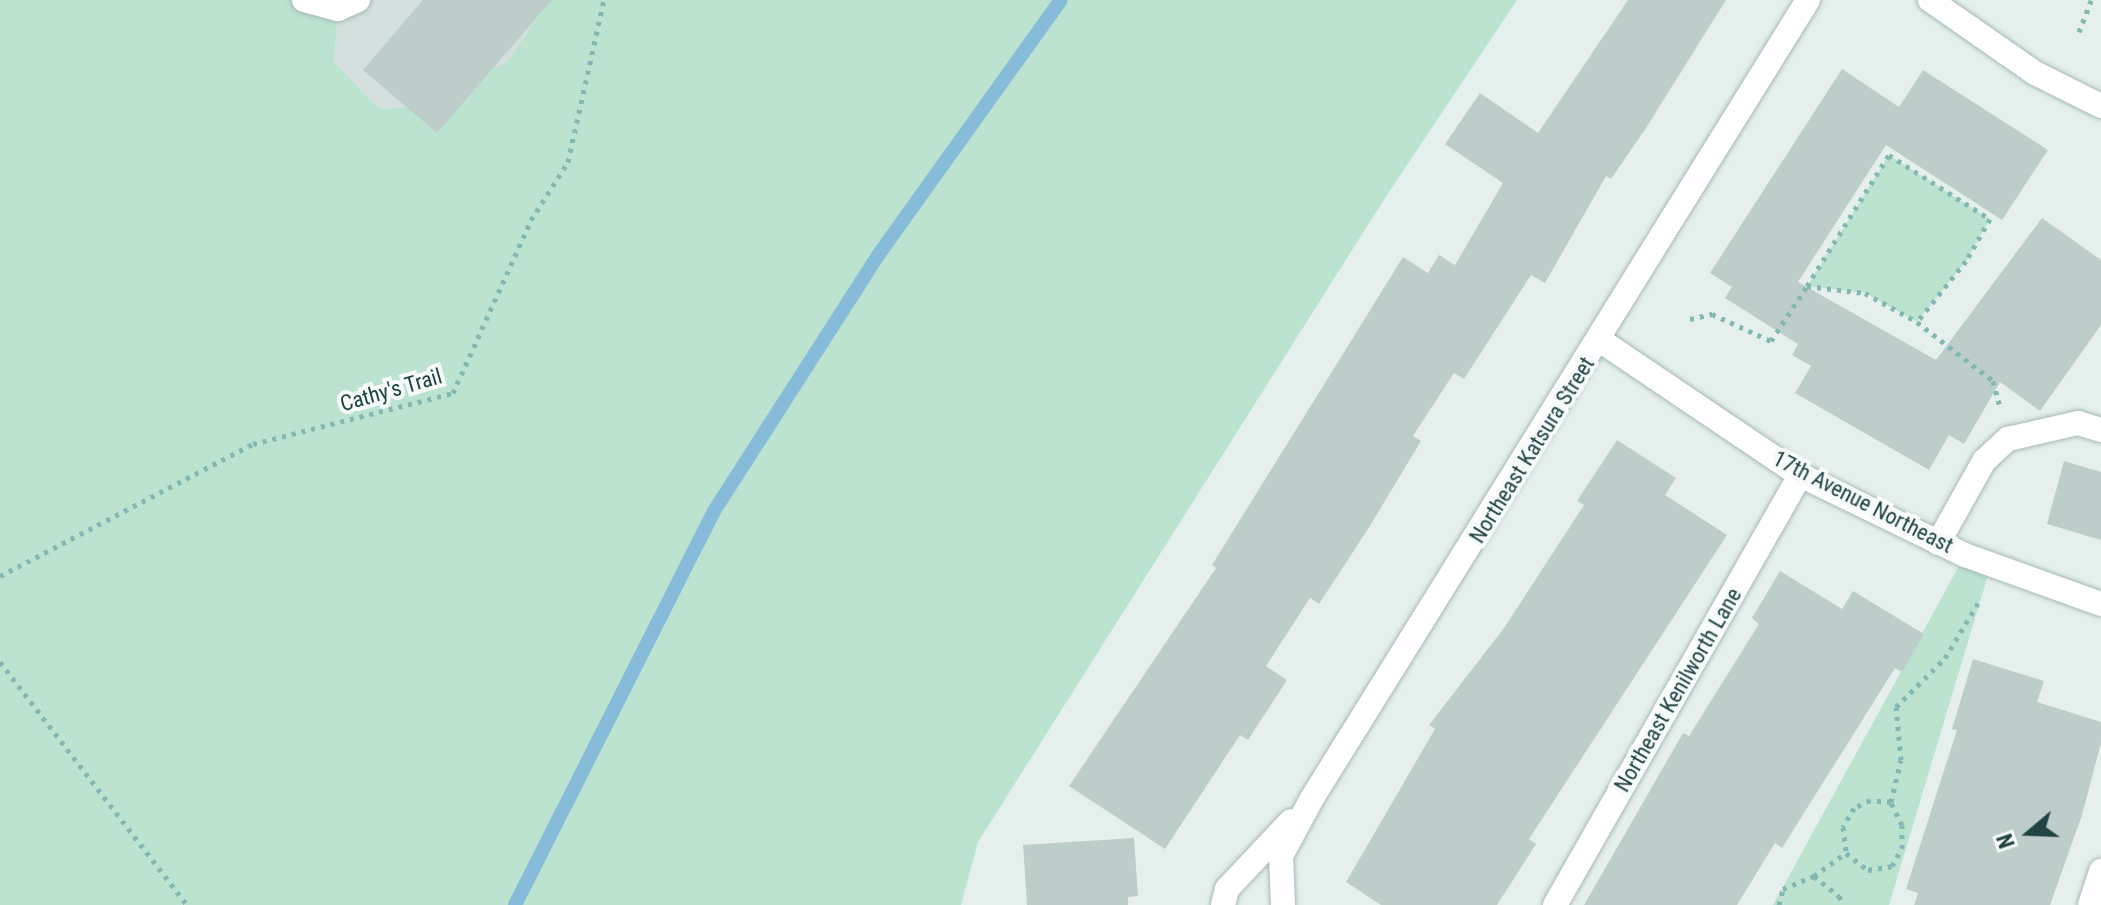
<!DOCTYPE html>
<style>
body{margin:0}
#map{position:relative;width:2101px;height:905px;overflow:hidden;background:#e5f0ed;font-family:"Roboto Condensed",sans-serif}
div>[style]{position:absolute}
.built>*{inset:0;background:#d3e0de}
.green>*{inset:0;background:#bce3cf}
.stream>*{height:14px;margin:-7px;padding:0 7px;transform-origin:7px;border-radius:7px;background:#87bbda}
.building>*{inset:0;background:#bdceca}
.path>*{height:5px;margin-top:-2.5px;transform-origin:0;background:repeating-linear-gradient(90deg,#82b7b2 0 4px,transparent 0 10px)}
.roads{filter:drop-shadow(0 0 2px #a6b9b7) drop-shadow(0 0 2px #a6b9b7)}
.minor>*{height:24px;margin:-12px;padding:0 12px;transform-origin:12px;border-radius:12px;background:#fff}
span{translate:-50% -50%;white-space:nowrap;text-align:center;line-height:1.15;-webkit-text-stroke:8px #f6fbfa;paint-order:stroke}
.street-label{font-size:22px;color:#214443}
.north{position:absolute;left:1989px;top:793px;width:80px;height:80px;-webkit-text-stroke:6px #f6fbfa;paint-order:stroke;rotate:251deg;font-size:22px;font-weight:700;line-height:32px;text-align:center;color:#214443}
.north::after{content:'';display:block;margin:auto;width:28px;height:36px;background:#214443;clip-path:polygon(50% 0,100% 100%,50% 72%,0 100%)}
</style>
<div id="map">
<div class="built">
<div style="clip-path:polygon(358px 0,549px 0,508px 61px,426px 106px,380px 109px,334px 62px,338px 9px)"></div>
</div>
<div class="green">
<div style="clip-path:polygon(0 0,358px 0,338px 9px,334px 62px,380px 109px,426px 106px,508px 61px,549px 0,1517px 0,1385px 198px,978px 842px,961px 905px,0 905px)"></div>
<div style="clip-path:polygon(1889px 155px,1990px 219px,1966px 261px,1917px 322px,1865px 293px,1807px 286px)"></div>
<div style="clip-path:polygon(1965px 555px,1991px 565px,1889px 905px,1773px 905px)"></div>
</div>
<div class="stream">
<div style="left:515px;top:905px;width:441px;rotate:-63.2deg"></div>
<div style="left:714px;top:511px;width:305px;rotate:-57.3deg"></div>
<div style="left:879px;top:254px;width:312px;rotate:-54.4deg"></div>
</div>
<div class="building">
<div style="clip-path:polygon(423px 0,552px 0,437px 133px,363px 70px)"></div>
<div style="clip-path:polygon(1628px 0,1726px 0,1646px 128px,1611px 179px,1606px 176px,1545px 283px,1531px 275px,1464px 379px,1454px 373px,1413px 436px,1421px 441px,1368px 529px,1319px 604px,1310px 598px,1266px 666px,1287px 680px,1248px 740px,1240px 735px,1165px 849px,1069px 786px,1216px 568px,1212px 565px,1403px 257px,1428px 273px,1439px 255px,1455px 265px,1503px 183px,1445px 144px,1480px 93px,1538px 133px)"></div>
<div style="clip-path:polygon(1842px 69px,1899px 107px,1923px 70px,2048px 150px,2002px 220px,1886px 145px,1798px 282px,1936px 360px,2042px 218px,2101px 260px,2101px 325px,2040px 411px,2000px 382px,1964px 444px,1949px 435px,1929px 470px,1795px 393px,1811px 366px,1792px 355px,1798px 344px,1725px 298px,1732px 287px,1710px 273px)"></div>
<div style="clip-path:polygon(1617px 440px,1676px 478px,1665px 495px,1727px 535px,1529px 839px,1536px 844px,1497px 905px,1381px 905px,1346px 882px,1435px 729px,1429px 725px,1504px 628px,1584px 505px,1577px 501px)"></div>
<div style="clip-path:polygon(2064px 461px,2101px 472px,2101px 540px,2047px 524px)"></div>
<div style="clip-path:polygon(1780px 571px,1842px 609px,1853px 591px,1924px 634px,1902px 672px,1895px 668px,1782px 848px,1775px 843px,1737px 905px,1584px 905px,1683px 733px,1689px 736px,1759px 624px,1752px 618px)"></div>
<div style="clip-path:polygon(1973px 659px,2044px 681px,2037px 702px,2101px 722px,2101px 743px,2082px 815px,2050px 905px,1914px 905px,1918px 893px,1906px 889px,1957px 730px,1952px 729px)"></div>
<div style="clip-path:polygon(1134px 838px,1138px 896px,1128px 897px,1128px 905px,1027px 905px,1023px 845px)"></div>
</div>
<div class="path">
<div style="left:2079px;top:32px;width:34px;rotate:-69deg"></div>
<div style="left:1807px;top:286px;width:155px;rotate:-58deg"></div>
<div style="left:1889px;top:155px;width:120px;rotate:32.4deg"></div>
<div style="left:1990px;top:219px;width:48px;rotate:119.7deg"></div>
<div style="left:1966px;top:261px;width:78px;rotate:128.8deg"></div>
<div style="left:1690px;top:319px;width:23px;rotate:-13deg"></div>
<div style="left:1712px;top:314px;width:65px;rotate:24.6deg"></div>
<div style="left:1771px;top:341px;width:66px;rotate:-56.8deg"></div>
<div style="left:1807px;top:286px;width:58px;rotate:6.9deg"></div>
<div style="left:1865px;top:293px;width:60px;rotate:29.1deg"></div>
<div style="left:1917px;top:322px;width:96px;rotate:37.8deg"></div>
<div style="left:1993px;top:381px;width:24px;rotate:75deg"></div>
<div style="left:0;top:576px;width:285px;rotate:-27.6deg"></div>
<div style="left:253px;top:444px;width:206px;rotate:-14.3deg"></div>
<div style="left:453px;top:393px;width:190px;rotate:-65.7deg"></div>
<div style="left:531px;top:220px;width:69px;rotate:-57.5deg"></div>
<div style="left:568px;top:162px;width:166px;rotate:-77.5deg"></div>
<div style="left:0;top:662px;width:307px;rotate:52.4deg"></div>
<div style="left:1891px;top:802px;width:21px;rotate:-175deg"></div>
<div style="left:1870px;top:800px;width:18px;rotate:153deg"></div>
<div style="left:1854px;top:808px;width:22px;rotate:120deg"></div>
<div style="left:1843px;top:827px;width:26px;rotate:83deg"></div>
<div style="left:1846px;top:853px;width:28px;rotate:38deg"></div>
<div style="left:1868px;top:870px;width:24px;rotate:-9deg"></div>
<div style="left:1892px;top:866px;width:21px;rotate:-61deg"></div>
<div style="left:1902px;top:848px;width:23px;rotate:-90deg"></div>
<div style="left:1902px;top:825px;width:25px;rotate:-116deg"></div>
<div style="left:1891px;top:802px;width:43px;rotate:-76.6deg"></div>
<div style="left:1901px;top:760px;width:53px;rotate:-95.4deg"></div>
<div style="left:1896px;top:707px;width:69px;rotate:-45deg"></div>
<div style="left:1945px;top:658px;width:68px;rotate:-58.9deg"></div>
<div style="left:1814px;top:876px;width:39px;rotate:-36deg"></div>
<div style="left:1779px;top:905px;width:16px;rotate:-76deg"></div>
<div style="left:1783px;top:889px;width:34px;rotate:-23deg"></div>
<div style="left:1814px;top:876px;width:32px;rotate:39deg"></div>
<div style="left:1839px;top:896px;width:10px;rotate:66deg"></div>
</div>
<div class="roads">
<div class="minor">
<div style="left:304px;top:0;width:35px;rotate:15deg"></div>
<div style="left:338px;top:9px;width:22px;rotate:-24deg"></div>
<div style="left:1930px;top:0;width:128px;rotate:34.8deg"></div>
<div style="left:2035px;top:73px;width:74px;rotate:26.6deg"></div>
<div style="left:1601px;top:341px;width:240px;rotate:34deg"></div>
<div style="left:1800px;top:475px;width:183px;rotate:25.9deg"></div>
<div style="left:1965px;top:555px;width:145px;rotate:19.8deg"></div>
<div style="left:1938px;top:543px;width:94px;rotate:-60.7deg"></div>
<div style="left:1984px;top:461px;width:33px;rotate:-43deg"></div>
<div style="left:2008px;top:439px;width:72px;rotate:-12.9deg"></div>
<div style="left:2078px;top:423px;width:24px;rotate:17deg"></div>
<div style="left:1223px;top:905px;width:16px;rotate:-76deg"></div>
<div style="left:1227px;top:889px;width:93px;rotate:-46.7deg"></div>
<div style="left:1283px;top:905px;width:49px;rotate:-92.3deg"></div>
<div style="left:1281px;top:856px;width:64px;rotate:-61.8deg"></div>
<div style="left:1311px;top:800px;width:942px;rotate:-58.15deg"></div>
<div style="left:1555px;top:905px;width:495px;rotate:-60.3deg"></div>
<div style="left:2090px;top:905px;width:36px;rotate:-72deg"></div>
</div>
</div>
<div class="street-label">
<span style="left:391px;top:390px;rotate:-16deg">Cathy's Trail</span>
<span style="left:1532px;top:450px;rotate:-58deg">Northeast Katsura Street</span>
<span style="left:1863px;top:502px;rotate:27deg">17th Avenue Northeast</span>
<span style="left:1678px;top:690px;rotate:-60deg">Northeast Kenilworth Lane</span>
</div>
<div class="north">N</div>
</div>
